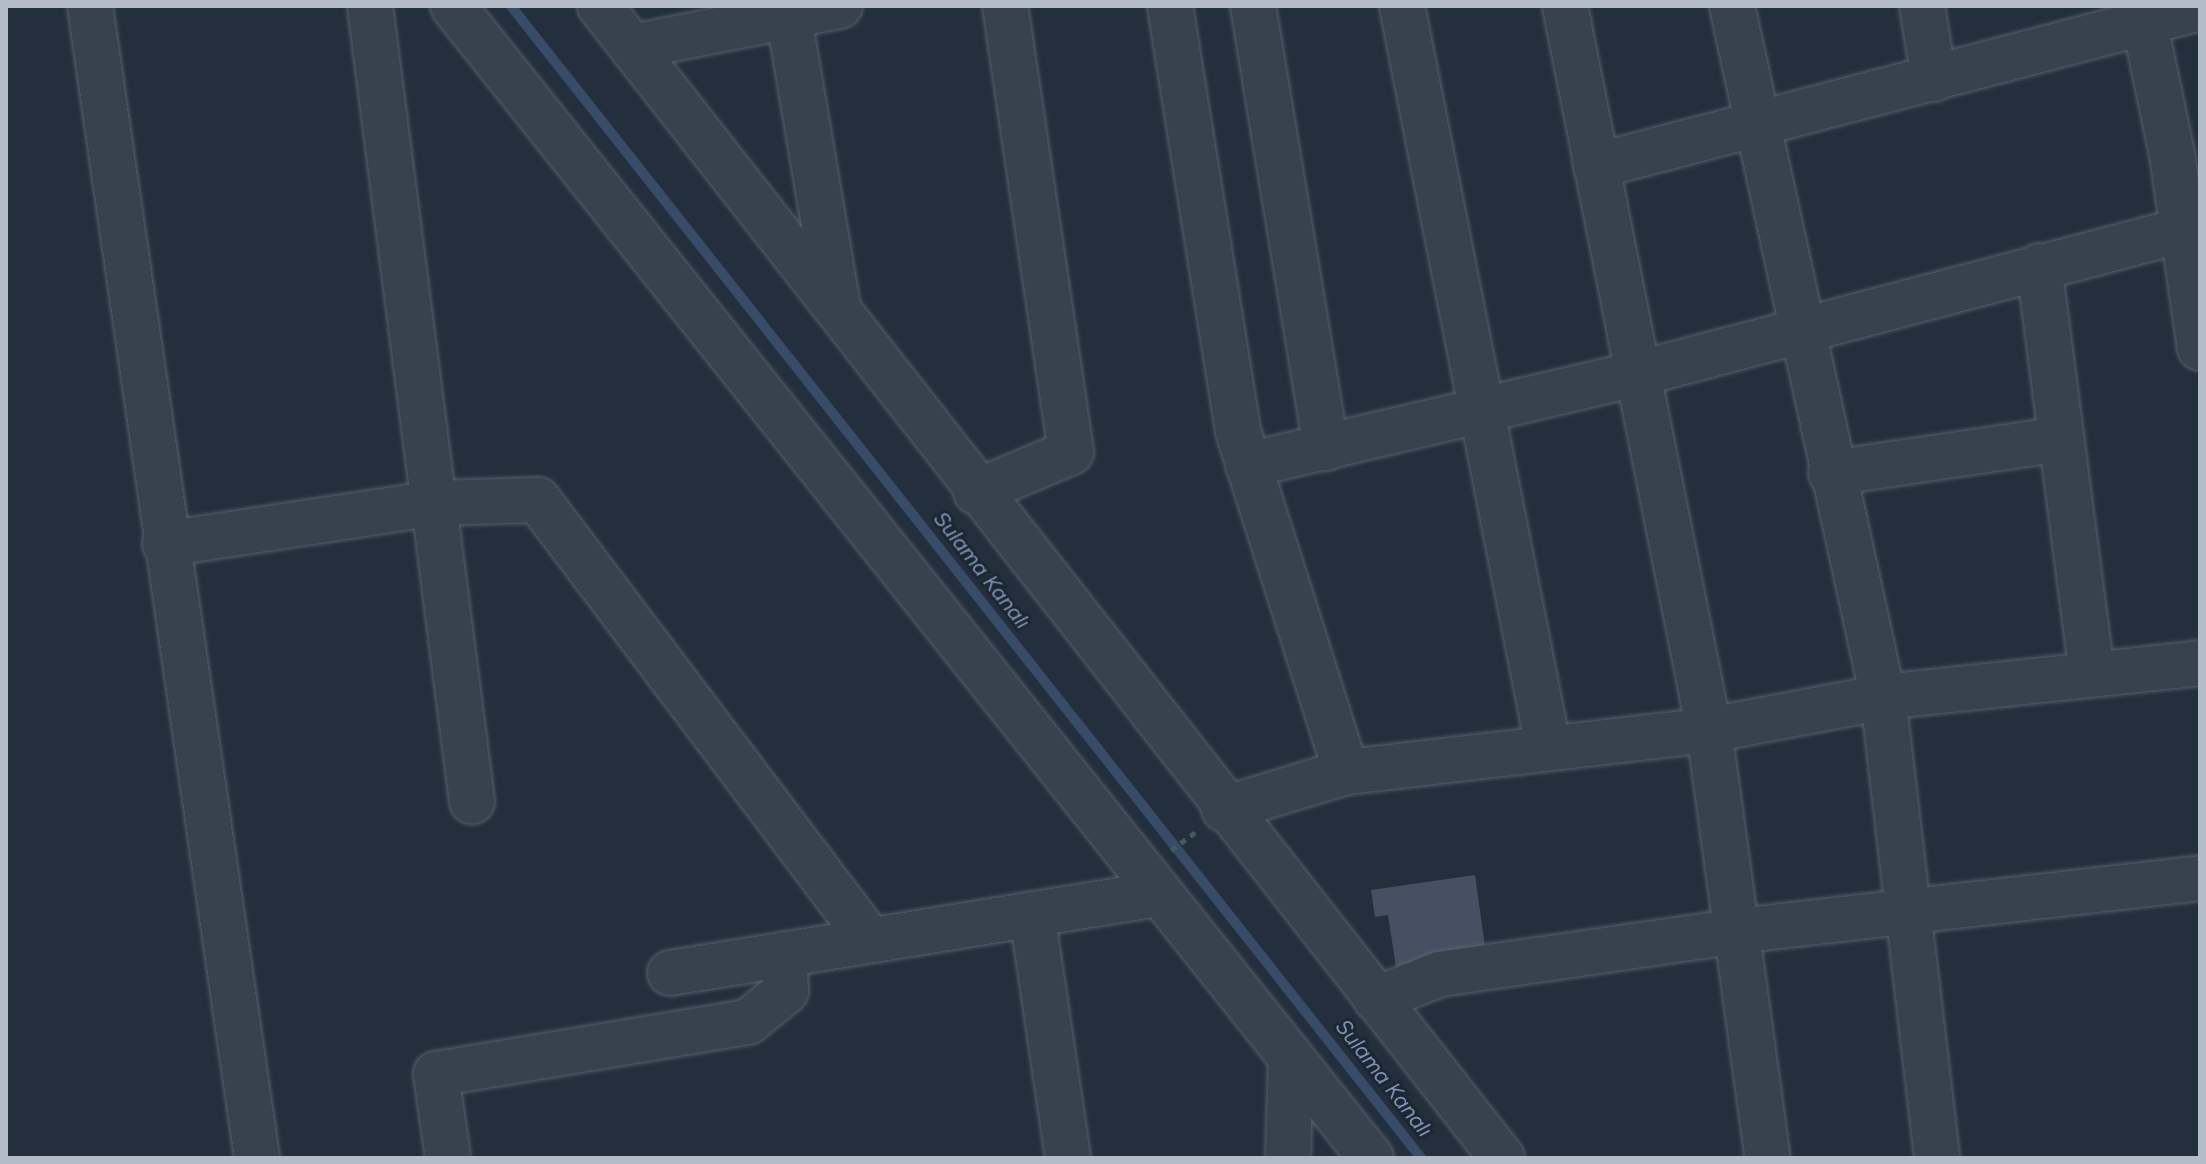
<!DOCTYPE html>
<meta charset="utf-8">
<style>
body{margin:0}
#map{position:relative;width:2206px;height:1164px;overflow:hidden;background:#242f3e;font-family:Figtree,sans-serif}
div>[style]{position:absolute}
.stream>*{height:10px;margin:-5px;padding:0 5px;transform-origin:5px;border-radius:5px;background:#394c67}
.building>*{inset:0;background:#455162}
.path>*{height:5px;margin-top:-2.5px;transform-origin:0;background:repeating-linear-gradient(90deg,#44595c 0 6px,transparent 0 12px)}
.roads{filter:drop-shadow(0 0 2px #565f6c) drop-shadow(0 0 2px #565f6c)}
.minor>*{height:44px;margin:-22px;padding:0 22px;transform-origin:22px;border-radius:22px;background:#38414e}
span{translate:-50% -50%;white-space:nowrap;text-align:center;line-height:1.15;-webkit-text-stroke:6px #1d2633;paint-order:stroke}
.water-label{font-size:22px;color:#7c92b1;font-style:italic}
.frame{position:absolute;inset:0;border:8px solid #b4bcc9;pointer-events:none}
</style>
<div id="map">
<div class="stream">
<div style="left:511px;top:6px;width:1468px;rotate:51.69deg"></div>
</div>
<div class="building">
<div style="clip-path:polygon(1475px 875px,1486px 954px,1396px 967px,1388px 915px,1375px 917px,1371px 890px)"></div>
</div>
<div class="path">
<div style="left:1171px;top:850px;width:31px;rotate:-36deg"></div>
</div>
<div class="roads">
<div class="minor">
<div style="left:90px;top:6px;width:1164px;rotate:81.75deg"></div>
<div style="left:370px;top:6px;width:802px;rotate:82.69deg"></div>
<div style="left:453px;top:6px;width:1473px;rotate:51.45deg"></div>
<div style="left:600px;top:6px;width:1463px;rotate:51.94deg"></div>
<div style="left:787px;top:6px;width:301px;rotate:80.4deg"></div>
<div style="left:1170px;top:6px;width:430px;rotate:80.9deg"></div>
<div style="left:1238px;top:431px;width:358px;rotate:72.4deg"></div>
<div style="left:1253px;top:6px;width:448px;rotate:80.6deg"></div>
<div style="left:1402px;top:6px;width:754px;rotate:78.84deg"></div>
<div style="left:1565px;top:6px;width:738px;rotate:78.75deg"></div>
<div style="left:1709px;top:730px;width:432px;rotate:82.2deg"></div>
<div style="left:1732px;top:6px;width:707px;rotate:77.67deg"></div>
<div style="left:1883px;top:697px;width:464px;rotate:83.3deg"></div>
<div style="left:1922px;top:6px;width:74px;rotate:80.7deg"></div>
<div style="left:2141px;top:6px;width:151px;rotate:78.2deg"></div>
<div style="left:2172px;top:154px;width:196px;rotate:81.8deg"></div>
<div style="left:632px;top:47px;width:212px;rotate:-11.2deg"></div>
<div style="left:1596px;top:166px;width:624px;rotate:-14.66deg"></div>
<div style="left:2039px;top:266px;width:412px;rotate:82.6deg"></div>
<div style="left:1248px;top:465px;width:400px;rotate:-13.2deg"></div>
<div style="left:1637px;top:374px;width:565px;rotate:-14.77deg"></div>
<div style="left:1831px;top:473px;width:233px;rotate:-8.4deg"></div>
<div style="left:976px;top:492px;width:103px;rotate:-22.8deg"></div>
<div style="left:1071px;top:452px;width:451px;rotate:-98.4deg"></div>
<div style="left:165px;top:544px;width:274px;rotate:-8.6deg"></div>
<div style="left:436px;top:503px;width:102px;rotate:-1.7deg"></div>
<div style="left:538px;top:500px;width:551px;rotate:52.96deg"></div>
<div style="left:1224px;top:809px;width:127px;rotate:-16.9deg"></div>
<div style="left:1346px;top:772px;width:365px;rotate:-6.6deg"></div>
<div style="left:1709px;top:730px;width:177px;rotate:-10.7deg"></div>
<div style="left:1883px;top:697px;width:319px;rotate:-6.1deg"></div>
<div style="left:1032px;top:914px;width:247px;rotate:81.6deg"></div>
<div style="left:670px;top:973px;width:496px;rotate:-9.2deg"></div>
<div style="left:1376px;top:999px;width:69px;rotate:-21.3deg"></div>
<div style="left:1440px;top:974px;width:300px;rotate:-8.2deg"></div>
<div style="left:1737px;top:931px;width:466px;rotate:-6.5deg"></div>
<div style="left:448px;top:1158px;width:85px;rotate:-98.1deg"></div>
<div style="left:436px;top:1074px;width:316px;rotate:-9.5deg"></div>
<div style="left:748px;top:1022px;width:49px;rotate:-39.2deg"></div>
<div style="left:786px;top:991px;width:37px;rotate:-93deg"></div>
<div style="left:1288px;top:1158px;width:101px;rotate:-88.3deg"></div>
</div>
</div>
<div class="water-label">
<span style="left:982px;top:570px;rotate:52deg">Sulama Kanalı</span>
<span style="left:1384px;top:1078px;rotate:52deg">Sulama Kanalı</span>
</div>
<div class="frame"></div>
</div>
